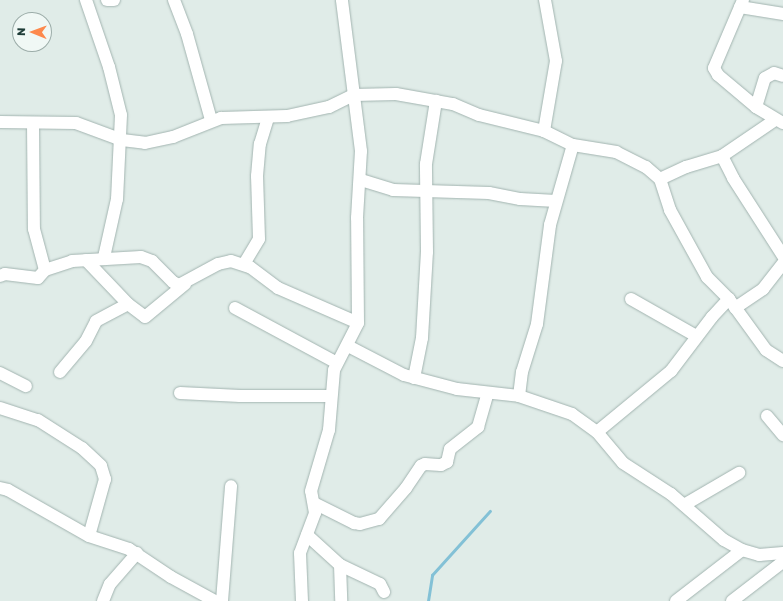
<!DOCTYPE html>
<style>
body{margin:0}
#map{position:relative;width:783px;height:601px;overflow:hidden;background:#e0ece8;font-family:"Golos Text",sans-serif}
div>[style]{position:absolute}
.stream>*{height:2.5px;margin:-1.25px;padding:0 1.25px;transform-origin:1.25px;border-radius:1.25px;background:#83c1d6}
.roads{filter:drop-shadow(0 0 1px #a2b4b0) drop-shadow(0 0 1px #a2b4b0)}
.minor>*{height:12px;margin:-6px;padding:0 6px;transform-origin:6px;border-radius:6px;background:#fff}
span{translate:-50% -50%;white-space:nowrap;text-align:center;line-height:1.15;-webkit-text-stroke:3px #f0f8f5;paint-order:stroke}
.north{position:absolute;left:12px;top:12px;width:40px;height:40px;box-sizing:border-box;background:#f0f8f5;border:1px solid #9cada9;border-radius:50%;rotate:271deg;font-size:11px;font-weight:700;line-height:16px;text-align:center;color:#1f3d38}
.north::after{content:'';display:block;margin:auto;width:14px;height:18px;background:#fd894d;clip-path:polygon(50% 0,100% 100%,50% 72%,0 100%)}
</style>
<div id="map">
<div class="stream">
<div style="left:428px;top:601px;width:26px;rotate:-81deg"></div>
<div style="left:432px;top:575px;width:86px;rotate:-47.8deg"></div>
</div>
<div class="roads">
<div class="minor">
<div style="left:86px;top:0;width:71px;rotate:71.1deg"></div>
<div style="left:109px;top:67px;width:49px;rotate:76deg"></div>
<div style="left:121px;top:115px;width:84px;rotate:92.7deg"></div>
<div style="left:117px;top:199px;width:59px;rotate:102.6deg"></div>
<div style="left:107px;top:0;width:7px"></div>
<div style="left:174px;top:0;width:36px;rotate:69deg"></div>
<div style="left:187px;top:34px;width:89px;rotate:74.4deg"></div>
<div style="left:743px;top:0;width:74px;rotate:113.1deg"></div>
<div style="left:714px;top:68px;width:8px;rotate:60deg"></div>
<div style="left:718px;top:75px;width:50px;rotate:40.1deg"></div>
<div style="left:756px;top:107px;width:31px;rotate:31deg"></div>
<div style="left:740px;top:7px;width:44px;rotate:9.2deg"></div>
<div style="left:756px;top:107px;width:30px;rotate:-73deg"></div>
<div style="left:765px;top:78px;width:10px;rotate:-29deg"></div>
<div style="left:774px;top:73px;width:9px;rotate:18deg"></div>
<div style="left:0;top:122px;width:76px;rotate:0.8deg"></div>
<div style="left:76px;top:123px;width:49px;rotate:20.3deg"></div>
<div style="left:122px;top:140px;width:23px;rotate:7deg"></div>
<div style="left:145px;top:143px;width:29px;rotate:-12deg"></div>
<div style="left:173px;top:137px;width:52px;rotate:-21.6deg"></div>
<div style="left:221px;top:118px;width:66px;rotate:-1.7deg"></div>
<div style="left:287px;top:116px;width:43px;rotate:-12.1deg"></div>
<div style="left:329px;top:107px;width:28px;rotate:-26deg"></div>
<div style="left:354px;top:95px;width:42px;rotate:-1.4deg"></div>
<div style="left:396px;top:94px;width:58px;rotate:10deg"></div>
<div style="left:453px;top:104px;width:28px;rotate:23deg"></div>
<div style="left:479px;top:115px;width:67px;rotate:13.8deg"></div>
<div style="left:544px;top:131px;width:32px;rotate:26deg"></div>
<div style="left:573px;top:145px;width:44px;rotate:9.2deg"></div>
<div style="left:616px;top:152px;width:34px;rotate:27deg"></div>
<div style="left:646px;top:167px;width:18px;rotate:41deg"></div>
<div style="left:660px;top:179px;width:33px;rotate:72deg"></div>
<div style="left:670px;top:210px;width:77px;rotate:61.1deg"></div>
<div style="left:707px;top:277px;width:31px;rotate:45deg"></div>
<div style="left:729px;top:299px;width:63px;rotate:54deg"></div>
<div style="left:766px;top:350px;width:20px;rotate:33deg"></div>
<div style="left:33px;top:123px;width:106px;rotate:89.5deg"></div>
<div style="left:34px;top:229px;width:42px;rotate:75deg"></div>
<div style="left:544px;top:131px;width:71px;rotate:-80.3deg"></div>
<div style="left:556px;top:61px;width:62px;rotate:-100.2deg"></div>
<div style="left:722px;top:156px;width:25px;rotate:63deg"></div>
<div style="left:733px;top:178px;width:93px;rotate:57.3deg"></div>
<div style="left:660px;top:179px;width:29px;rotate:-25deg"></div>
<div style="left:686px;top:167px;width:38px;rotate:-17deg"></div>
<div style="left:722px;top:156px;width:64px;rotate:-34.2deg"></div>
<div style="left:361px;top:180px;width:34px;rotate:17deg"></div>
<div style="left:393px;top:190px;width:96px;rotate:1.8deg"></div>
<div style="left:489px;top:193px;width:32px;rotate:11deg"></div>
<div style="left:520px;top:199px;width:36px;rotate:3deg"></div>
<div style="left:86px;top:260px;width:61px;rotate:46.3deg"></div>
<div style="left:128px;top:304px;width:21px;rotate:37deg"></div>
<div style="left:145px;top:317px;width:52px;rotate:-39.5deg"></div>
<div style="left:244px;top:264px;width:29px;rotate:-59deg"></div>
<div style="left:259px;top:239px;width:63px;rotate:-91.8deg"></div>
<div style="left:257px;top:176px;width:32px;rotate:-85deg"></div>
<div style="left:260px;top:144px;width:28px;rotate:-73deg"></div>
<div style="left:0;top:276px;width:5px;rotate:-22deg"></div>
<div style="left:5px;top:274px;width:33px;rotate:7deg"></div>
<div style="left:38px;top:278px;width:11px;rotate:-49deg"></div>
<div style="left:45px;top:270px;width:28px;rotate:-18deg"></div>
<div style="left:72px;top:261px;width:69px;rotate:-3.3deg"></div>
<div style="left:141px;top:257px;width:12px;rotate:20deg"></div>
<div style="left:152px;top:261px;width:30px;rotate:45deg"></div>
<div style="left:173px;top:282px;width:7px;rotate:27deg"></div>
<div style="left:179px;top:285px;width:44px;rotate:-28.3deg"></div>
<div style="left:218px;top:264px;width:13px;rotate:-13deg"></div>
<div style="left:231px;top:261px;width:20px;rotate:18deg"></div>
<div style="left:250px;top:267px;width:35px;rotate:37deg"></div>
<div style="left:278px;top:288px;width:87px;rotate:23.6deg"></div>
<div style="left:631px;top:299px;width:75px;rotate:29.6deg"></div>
<div style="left:235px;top:308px;width:116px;rotate:28.3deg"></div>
<div style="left:735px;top:308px;width:34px;rotate:-34deg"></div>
<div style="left:763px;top:289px;width:33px;rotate:-52deg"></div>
<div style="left:348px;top:346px;width:63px;rotate:27.4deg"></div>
<div style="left:404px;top:375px;width:55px;rotate:14.8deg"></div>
<div style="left:457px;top:389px;width:62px;rotate:6.4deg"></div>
<div style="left:519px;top:396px;width:56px;rotate:18.8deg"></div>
<div style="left:572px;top:414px;width:31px;rotate:36deg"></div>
<div style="left:597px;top:432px;width:40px;rotate:50deg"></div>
<div style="left:623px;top:463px;width:57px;rotate:32.9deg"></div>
<div style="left:671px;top:494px;width:70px;rotate:41deg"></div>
<div style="left:724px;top:540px;width:21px;rotate:29deg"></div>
<div style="left:742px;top:550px;width:18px;rotate:16deg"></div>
<div style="left:759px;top:555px;width:24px;rotate:-5deg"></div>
<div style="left:60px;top:372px;width:40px;rotate:-50deg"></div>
<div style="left:86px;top:341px;width:22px;rotate:-63deg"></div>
<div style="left:96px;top:321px;width:36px;rotate:-28deg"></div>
<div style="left:0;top:373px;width:29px;rotate:27deg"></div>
<div style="left:414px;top:378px;width:41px;rotate:-78.7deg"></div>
<div style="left:422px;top:338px;width:86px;rotate:-86.7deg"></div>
<div style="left:427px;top:252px;width:88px;rotate:-90.7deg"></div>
<div style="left:426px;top:164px;width:64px;rotate:-81deg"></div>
<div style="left:180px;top:393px;width:60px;rotate:2.9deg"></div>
<div style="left:240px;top:396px;width:91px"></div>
<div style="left:519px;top:396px;width:24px;rotate:-83deg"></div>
<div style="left:522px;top:372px;width:50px;rotate:-72.6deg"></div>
<div style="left:537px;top:324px;width:100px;rotate:-82.5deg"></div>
<div style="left:550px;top:225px;width:83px;rotate:-74deg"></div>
<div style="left:0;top:408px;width:40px;rotate:18deg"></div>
<div style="left:38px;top:420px;width:52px;rotate:32.5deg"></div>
<div style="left:82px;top:448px;width:26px;rotate:43deg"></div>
<div style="left:101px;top:466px;width:14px;rotate:73deg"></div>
<div style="left:105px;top:479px;width:59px;rotate:105.7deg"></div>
<div style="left:767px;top:416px;width:25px;rotate:50deg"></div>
<div style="left:597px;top:432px;width:96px;rotate:-39.5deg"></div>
<div style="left:671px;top:371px;width:68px;rotate:-52.8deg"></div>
<div style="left:712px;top:317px;width:25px;rotate:-47deg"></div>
<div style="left:0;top:488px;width:8px;rotate:14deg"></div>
<div style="left:8px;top:490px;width:93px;rotate:29.6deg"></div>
<div style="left:89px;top:536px;width:42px;rotate:18deg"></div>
<div style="left:129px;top:549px;width:50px;rotate:33.7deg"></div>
<div style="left:171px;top:577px;width:50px;rotate:28.6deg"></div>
<div style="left:314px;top:503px;width:45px;rotate:26.6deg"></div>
<div style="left:354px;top:523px;width:6px;rotate:9deg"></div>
<div style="left:360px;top:524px;width:20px;rotate:-15deg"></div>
<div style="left:379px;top:519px;width:41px;rotate:-48.9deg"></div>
<div style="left:406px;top:488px;width:27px;rotate:-56deg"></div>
<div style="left:421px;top:466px;width:4px;rotate:-27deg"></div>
<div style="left:425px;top:464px;width:16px;rotate:4deg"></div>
<div style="left:441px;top:465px;width:7px;rotate:-27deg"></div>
<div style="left:447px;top:462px;width:13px;rotate:-77deg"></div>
<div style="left:450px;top:449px;width:36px;rotate:-38deg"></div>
<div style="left:478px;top:427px;width:35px;rotate:-74deg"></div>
<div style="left:684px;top:505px;width:64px;rotate:-30.2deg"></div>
<div style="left:307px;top:535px;width:45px;rotate:42.3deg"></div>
<div style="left:340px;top:565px;width:36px;rotate:88deg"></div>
<div style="left:340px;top:565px;width:44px;rotate:25.4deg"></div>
<div style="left:380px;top:584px;width:9px;rotate:63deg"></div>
<div style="left:103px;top:601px;width:18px;rotate:-68deg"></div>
<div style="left:110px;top:584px;width:41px;rotate:-48.9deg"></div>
<div style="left:222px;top:601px;width:115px;rotate:-85.5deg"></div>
<div style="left:302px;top:601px;width:48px;rotate:-92.4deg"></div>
<div style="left:300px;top:553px;width:43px;rotate:-69.4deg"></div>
<div style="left:315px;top:513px;width:22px;rotate:-100deg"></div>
<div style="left:311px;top:491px;width:64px;rotate:-73.6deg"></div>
<div style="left:329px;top:430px;width:60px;rotate:-85.2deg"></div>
<div style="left:334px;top:370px;width:53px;rotate:-62.9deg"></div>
<div style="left:358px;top:323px;width:105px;rotate:-90.5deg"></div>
<div style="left:357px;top:218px;width:67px;rotate:-86.6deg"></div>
<div style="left:361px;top:151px;width:152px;rotate:-97.2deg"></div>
<div style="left:676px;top:601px;width:83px;rotate:-37.7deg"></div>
<div style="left:732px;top:601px;width:61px;rotate:-37.6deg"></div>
</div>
</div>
<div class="north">N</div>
</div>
